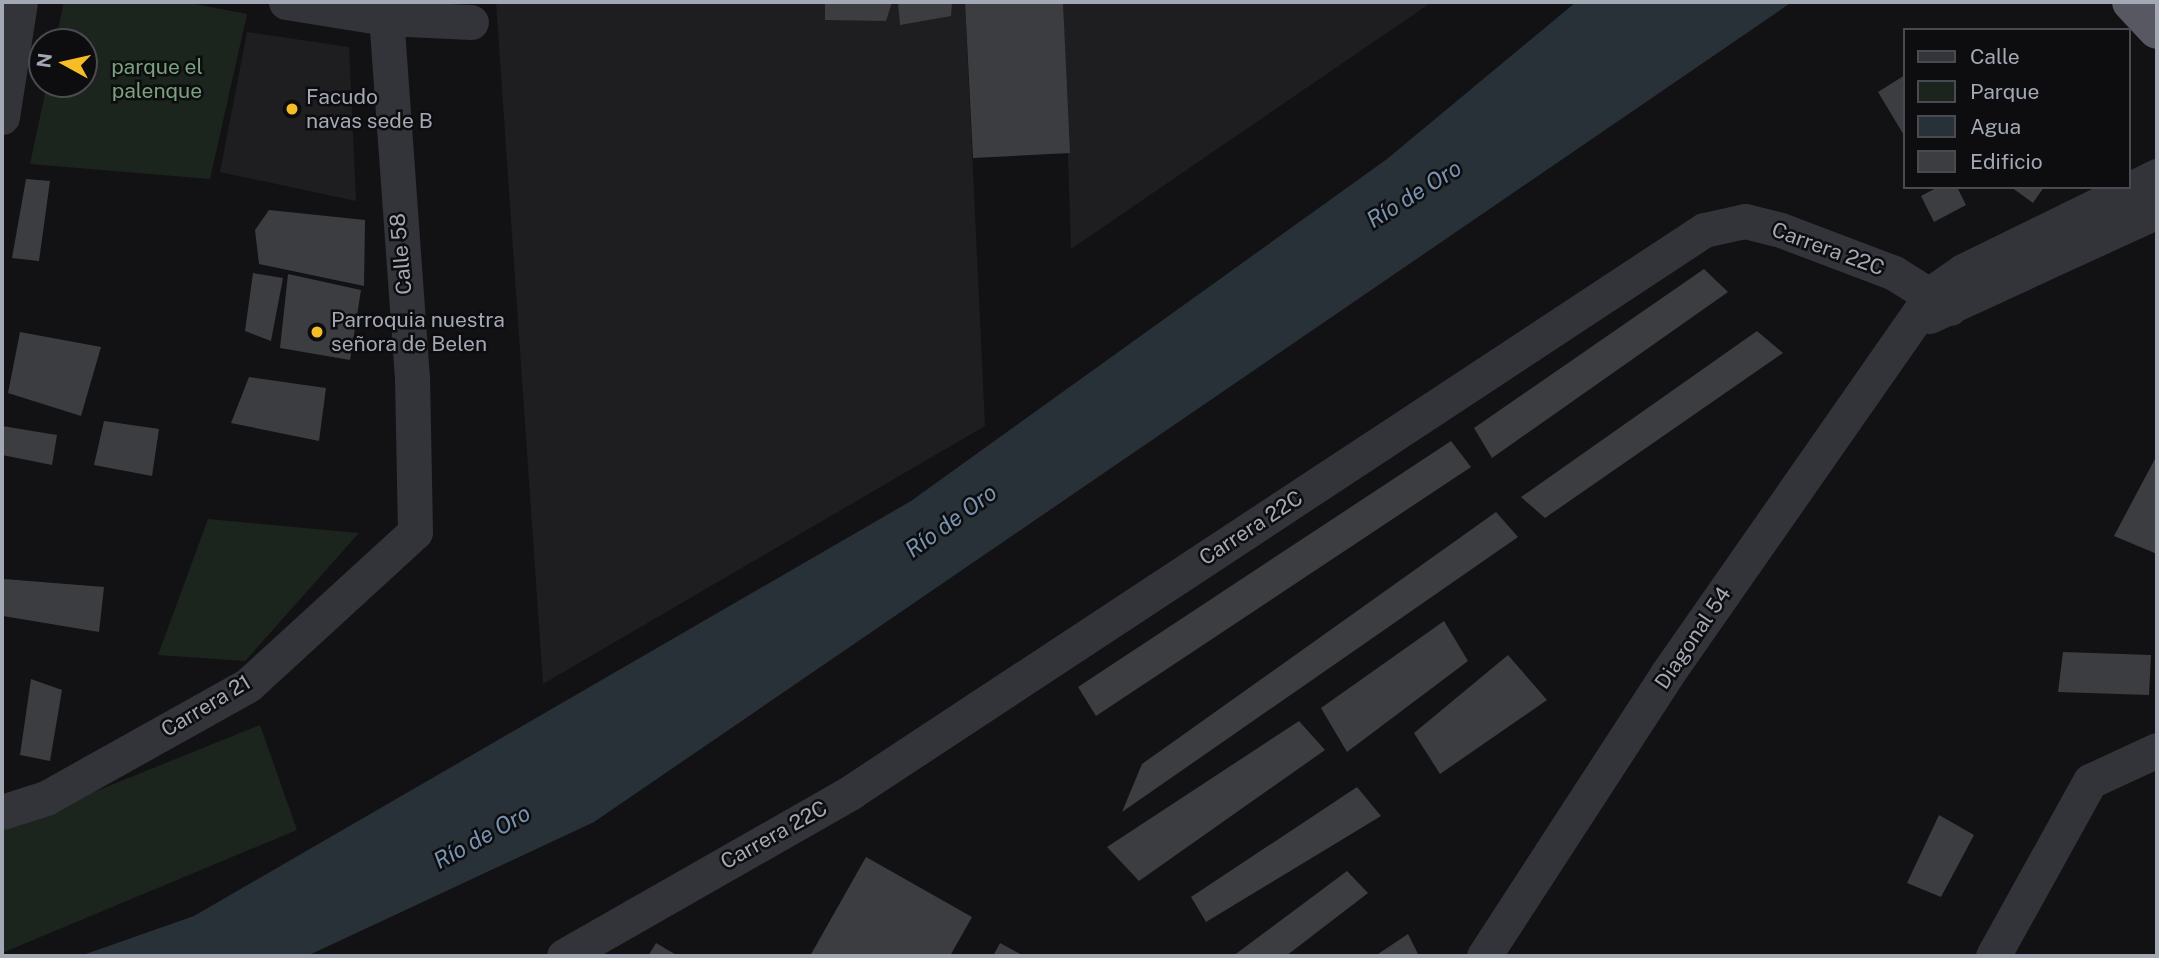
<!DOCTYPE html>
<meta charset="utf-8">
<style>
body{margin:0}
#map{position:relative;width:2159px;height:958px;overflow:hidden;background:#121214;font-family:"Public Sans",sans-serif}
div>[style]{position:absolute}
.built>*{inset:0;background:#1e1e21}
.green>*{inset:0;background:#1c241e}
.water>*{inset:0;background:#283038}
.building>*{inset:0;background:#3c3d41}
.minor>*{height:35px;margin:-17.5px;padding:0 17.5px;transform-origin:17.5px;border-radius:17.5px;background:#333439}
.trunk>*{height:38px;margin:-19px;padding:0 19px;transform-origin:19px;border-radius:19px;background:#575861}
.dots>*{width:19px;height:19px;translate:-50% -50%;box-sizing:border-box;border:4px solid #0d0d0f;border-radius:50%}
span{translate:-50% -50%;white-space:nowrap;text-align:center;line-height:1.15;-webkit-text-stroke:5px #0d0d0f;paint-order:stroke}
.park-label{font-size:21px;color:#79a17e}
.poi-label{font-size:21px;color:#a3a8b5}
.left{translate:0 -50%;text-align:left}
.street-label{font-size:21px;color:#a3a8b5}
.water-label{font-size:23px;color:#7894b2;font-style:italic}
.frame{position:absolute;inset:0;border:4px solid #a3a8b5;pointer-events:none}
.legend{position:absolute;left:1903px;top:28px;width:228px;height:161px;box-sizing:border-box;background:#0d0d0f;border:2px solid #494b51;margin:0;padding:9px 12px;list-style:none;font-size:21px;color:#a3a8b5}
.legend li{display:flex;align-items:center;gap:14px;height:35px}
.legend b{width:35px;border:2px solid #494b51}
.north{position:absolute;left:28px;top:28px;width:70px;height:70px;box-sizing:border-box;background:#0d0d0f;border:2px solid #494b51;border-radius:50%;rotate:278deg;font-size:19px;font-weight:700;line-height:28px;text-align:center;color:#a3a8b5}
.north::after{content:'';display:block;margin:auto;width:24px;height:32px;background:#f7bd27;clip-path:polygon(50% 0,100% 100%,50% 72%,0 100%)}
</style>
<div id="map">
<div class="built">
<div style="clip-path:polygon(496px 2px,965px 2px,985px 426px,543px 684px)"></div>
<div style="clip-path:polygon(1063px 2px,1432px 2px,1071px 249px)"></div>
<div style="clip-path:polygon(247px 32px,349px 47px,356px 201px,220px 172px)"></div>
</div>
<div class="green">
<div style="clip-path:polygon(64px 2px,184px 2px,247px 14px,210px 179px,30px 164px,47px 84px,84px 84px,84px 42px,55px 42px)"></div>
<div style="clip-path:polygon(208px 519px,359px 533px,245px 661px,158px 655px)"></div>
<div style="clip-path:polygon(260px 725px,297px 830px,2px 953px,2px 829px)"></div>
</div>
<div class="water">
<div style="clip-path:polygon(1576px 2px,1792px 2px,594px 822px,307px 956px,80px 956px,194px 916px,911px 501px,1387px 159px)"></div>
</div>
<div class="building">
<div style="clip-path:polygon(825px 2px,892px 2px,886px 21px,825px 20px)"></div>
<div style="clip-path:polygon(898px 2px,952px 2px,951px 16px,900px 25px)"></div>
<div style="clip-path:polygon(965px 2px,1063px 2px,1070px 153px,973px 158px)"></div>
<div style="clip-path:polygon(1905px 75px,1905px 137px,1878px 92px)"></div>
<div style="clip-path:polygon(26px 179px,50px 181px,39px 261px,12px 258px)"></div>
<div style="clip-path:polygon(1938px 187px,1957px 187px,1966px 205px,1934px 222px,1921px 196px)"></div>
<div style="clip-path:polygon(2011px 187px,2044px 187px,2033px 203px)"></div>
<div style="clip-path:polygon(269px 210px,365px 220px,364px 286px,259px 264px,255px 230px)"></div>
<div style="clip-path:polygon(1704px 269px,1728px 292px,1492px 458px,1474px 428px)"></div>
<div style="clip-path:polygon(253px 273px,283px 278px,271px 341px,245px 331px)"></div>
<div style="clip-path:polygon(288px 274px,361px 290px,350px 360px,280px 348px)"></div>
<div style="clip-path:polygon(1757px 331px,1783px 353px,1545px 518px,1521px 497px)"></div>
<div style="clip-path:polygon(20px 332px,101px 347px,81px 416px,8px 393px)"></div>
<div style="clip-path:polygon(249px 377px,326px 388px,319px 441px,231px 423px)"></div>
<div style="clip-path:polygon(104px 421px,159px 429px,152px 476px,94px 465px)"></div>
<div style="clip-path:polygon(2px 426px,57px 435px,52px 465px,2px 455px)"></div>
<div style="clip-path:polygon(1451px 441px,1471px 467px,1096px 716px,1078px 687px)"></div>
<div style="clip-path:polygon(2157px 455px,2157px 554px,2114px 536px)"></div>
<div style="clip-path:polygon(1496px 512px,1518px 537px,1122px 812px,1142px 764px)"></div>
<div style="clip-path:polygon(4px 579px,104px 587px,99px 632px,3px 616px)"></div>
<div style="clip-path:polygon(1444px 621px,1468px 661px,1347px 752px,1321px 708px)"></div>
<div style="clip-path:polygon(2063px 652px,2151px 655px,2149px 695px,2058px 692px)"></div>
<div style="clip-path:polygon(1508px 655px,1547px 700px,1440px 774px,1414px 733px)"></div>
<div style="clip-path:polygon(31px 679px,62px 690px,50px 761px,20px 755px)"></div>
<div style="clip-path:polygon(1299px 721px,1325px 750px,1139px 881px,1107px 847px)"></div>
<div style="clip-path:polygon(1357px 787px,1381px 816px,1206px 922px,1191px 897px)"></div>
<div style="clip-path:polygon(1939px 815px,1974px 835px,1941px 897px,1907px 883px)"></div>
<div style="clip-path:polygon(866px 857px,972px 917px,950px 956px,810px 956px)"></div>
<div style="clip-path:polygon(1347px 871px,1368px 893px,1286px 956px,1233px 956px)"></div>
<div style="clip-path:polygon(1408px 934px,1419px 956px,1375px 956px)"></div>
<div style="clip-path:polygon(656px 943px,678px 956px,648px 956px)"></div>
<div style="clip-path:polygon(1000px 943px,1024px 956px,993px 956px)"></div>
</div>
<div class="minor">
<div style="left:286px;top:2px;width:101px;rotate:9.1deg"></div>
<div style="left:386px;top:18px;width:85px;rotate:2.7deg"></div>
<div style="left:2px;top:117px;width:116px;rotate:-81.1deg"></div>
<div style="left:1929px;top:316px;width:251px;rotate:-24.7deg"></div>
<div style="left:2px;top:812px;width:46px;rotate:-17.7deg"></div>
<div style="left:46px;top:798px;width:231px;rotate:-29.2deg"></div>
<div style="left:248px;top:685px;width:226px;rotate:-42.5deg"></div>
<div style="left:415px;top:532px;width:154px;rotate:-91.1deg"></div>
<div style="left:412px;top:378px;width:361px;rotate:-94.1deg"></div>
<div style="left:564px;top:956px;width:331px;rotate:-29.7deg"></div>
<div style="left:851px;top:792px;width:1021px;rotate:-33.38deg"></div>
<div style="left:1704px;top:230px;width:42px;rotate:-12.4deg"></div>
<div style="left:1745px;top:221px;width:37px;rotate:14deg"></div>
<div style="left:1781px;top:230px;width:121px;rotate:20.8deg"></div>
<div style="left:1894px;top:273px;width:66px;rotate:32deg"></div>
<div style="left:1484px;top:956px;width:336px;rotate:-57deg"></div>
<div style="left:1667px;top:674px;width:465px;rotate:-55.1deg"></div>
<div style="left:1933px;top:292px;width:37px;rotate:-35deg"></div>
<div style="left:1963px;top:271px;width:216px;rotate:-26.1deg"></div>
<div style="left:1993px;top:956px;width:200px;rotate:-61deg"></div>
<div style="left:2090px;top:781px;width:74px;rotate:-24.8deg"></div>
</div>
<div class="trunk">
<div style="left:2131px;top:2px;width:38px;rotate:47deg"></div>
</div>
<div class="dots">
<div style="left:292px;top:109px;background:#f7bd27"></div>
<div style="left:317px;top:332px;background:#f7bd27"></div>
</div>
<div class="park-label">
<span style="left:157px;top:79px">parque el<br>palenque</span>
</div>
<div class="poi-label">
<span class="left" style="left:306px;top:109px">Facudo<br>navas sede B</span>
<span class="left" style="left:331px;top:332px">Parroquia nuestra<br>señora de Belen</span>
</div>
<div class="street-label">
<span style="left:1828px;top:249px;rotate:20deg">Carrera 22C</span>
<span style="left:401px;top:254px;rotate:-95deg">Calle 58</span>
<span style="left:1251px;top:528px;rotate:-33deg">Carrera 22C</span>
<span style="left:1693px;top:638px;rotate:-56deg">Diagonal 54</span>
<span style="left:206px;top:706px;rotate:-31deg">Carrera 21</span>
<span style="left:774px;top:835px;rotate:-29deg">Carrera 22C</span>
</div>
<div class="water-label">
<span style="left:1414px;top:194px;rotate:-32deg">Río de Oro</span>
<span style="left:951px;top:521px;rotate:-36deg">Río de Oro</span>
<span style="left:482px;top:837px;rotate:-29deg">Río de Oro</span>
</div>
<div class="frame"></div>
<ul class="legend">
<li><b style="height:9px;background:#333439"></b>Calle</li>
<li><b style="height:19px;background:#1c241e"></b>Parque</li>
<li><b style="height:19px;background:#283038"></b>Agua</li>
<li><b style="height:19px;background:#3c3d41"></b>Edificio</li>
</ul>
<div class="north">N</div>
</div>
